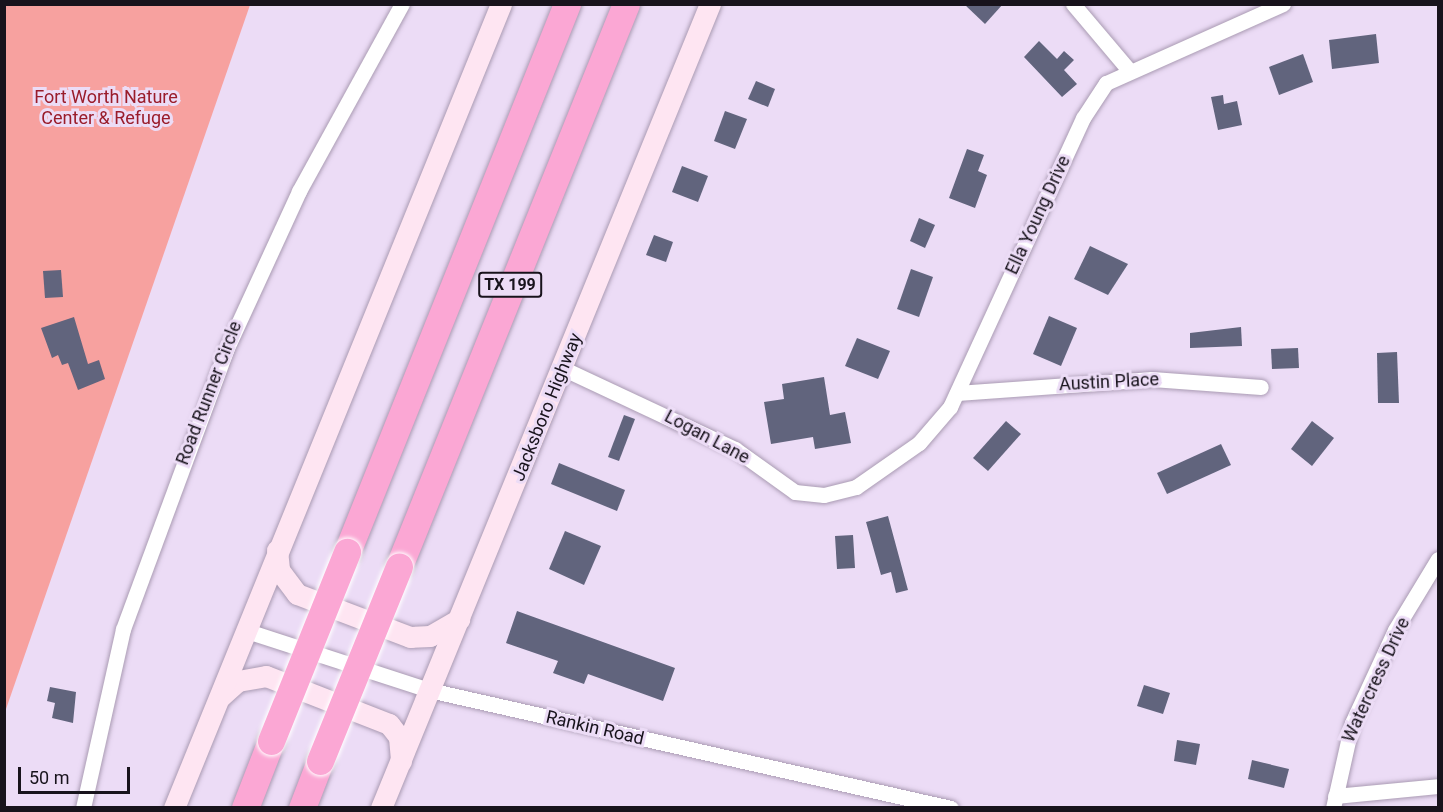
<!DOCTYPE html>
<style>
body{margin:0}
#map{position:relative;width:1443px;height:812px;overflow:hidden;background:#ecdcf6;font-family:Roboto,sans-serif}
div>[style]{position:absolute}
.green>*{inset:0;background:#f7a19f}
.building>*{inset:0;background:#61647d}
.roads{filter:drop-shadow(0 0 2px #aa9bb3) drop-shadow(0 0 2px #aa9bb3)}
.street>*{height:15px;margin:-7.5px;padding:0 7.5px;transform-origin:7.5px;border-radius:7.5px;background:#fff}
.secondary>*{height:21px;margin:-10.5px;padding:0 10.5px;transform-origin:10.5px;border-radius:10.5px;background:#fee5f2}
.highway>*{height:27px;margin:-13.5px;padding:0 13.5px;transform-origin:13.5px;border-radius:13.5px;background:#fba7d4}
.bridges{filter:drop-shadow(0 0 2px #fff) drop-shadow(0 0 2px #fff)}
.highway-bridge>*{height:27px;margin:-13.5px;padding:0 13.5px;transform-origin:13.5px;border-radius:13.5px;background:#fba7d4}
span{translate:-50% -50%;white-space:nowrap;text-align:center;line-height:1.15;-webkit-text-stroke:6px #ecdcf6;paint-order:stroke}
.shield-label span{padding:2px 4px;background:#ecdcf6;border:2px solid;border-radius:4px;-webkit-text-stroke-width:0}
.shield-label{font-size:16px;color:#18131c;font-weight:700}
.park-label{font-size:18px;color:#9a1c2b}
.street-label{font-size:18px;color:#18131c}
.frame{position:absolute;inset:0;border:6px solid #18131c;pointer-events:none}
.scale{position:absolute;left:18px;top:767px;width:112px;height:27px;box-sizing:border-box;border:3px solid #18131c;border-top:0;padding-left:8px;font-size:18px;line-height:21px;white-space:nowrap;color:#18131c;-webkit-text-stroke:4px #ecdcf6;paint-order:stroke}
</style>
<div id="map">
<div class="green">
<div style="clip-path:polygon(5px 5px,250px 5px,5px 712px)"></div>
</div>
<div class="building">
<div style="clip-path:polygon(964px 4px,1003px 4px,985px 24px)"></div>
<div style="clip-path:polygon(1376px 34px,1379px 63px,1332px 69px,1329px 40px)"></div>
<div style="clip-path:polygon(1039px 41px,1057px 59px,1064px 51px,1074px 60px,1064px 70px,1077px 84px,1062px 97px,1024px 57px)"></div>
<div style="clip-path:polygon(1303px 54px,1313px 82px,1279px 95px,1269px 67px)"></div>
<div style="clip-path:polygon(756px 81px,775px 89px,768px 107px,748px 99px)"></div>
<div style="clip-path:polygon(1223px 95px,1224px 104px,1237px 101px,1242px 125px,1218px 130px,1211px 97px)"></div>
<div style="clip-path:polygon(725px 111px,747px 119px,735px 149px,714px 141px)"></div>
<div style="clip-path:polygon(967px 149px,984px 155px,978px 171px,987px 175px,975px 208px,949px 198px)"></div>
<div style="clip-path:polygon(682px 166px,708px 176px,698px 202px,672px 192px)"></div>
<div style="clip-path:polygon(919px 218px,935px 225px,925px 248px,910px 241px)"></div>
<div style="clip-path:polygon(654px 235px,673px 242px,666px 262px,646px 255px)"></div>
<div style="clip-path:polygon(1090px 246px,1128px 264px,1108px 295px,1074px 279px)"></div>
<div style="clip-path:polygon(911px 269px,933px 277px,919px 317px,897px 309px)"></div>
<div style="clip-path:polygon(61px 270px,63px 297px,45px 298px,43px 271px)"></div>
<div style="clip-path:polygon(1049px 316px,1077px 328px,1061px 366px,1033px 354px)"></div>
<div style="clip-path:polygon(74px 317px,88px 364px,99px 360px,105px 379px,78px 390px,68px 363px,62px 365px,58px 355px,52px 358px,41px 328px)"></div>
<div style="clip-path:polygon(1241px 327px,1242px 346px,1190px 348px,1190px 333px)"></div>
<div style="clip-path:polygon(857px 338px,890px 351px,878px 379px,845px 366px)"></div>
<div style="clip-path:polygon(1298px 348px,1299px 368px,1272px 369px,1271px 349px)"></div>
<div style="clip-path:polygon(1397px 352px,1399px 403px,1378px 403px,1377px 353px)"></div>
<div style="clip-path:polygon(824px 377px,830px 415px,845px 412px,851px 443px,815px 449px,813px 437px,771px 444px,764px 402px,784px 399px,782px 384px)"></div>
<div style="clip-path:polygon(624px 415px,635px 419px,619px 461px,608px 457px)"></div>
<div style="clip-path:polygon(1006px 421px,1021px 434px,988px 471px,973px 458px)"></div>
<div style="clip-path:polygon(1312px 421px,1334px 438px,1312px 466px,1291px 449px)"></div>
<div style="clip-path:polygon(1221px 444px,1231px 465px,1167px 494px,1157px 473px)"></div>
<div style="clip-path:polygon(559px 463px,625px 490px,617px 511px,551px 484px)"></div>
<div style="clip-path:polygon(888px 516px,908px 590px,896px 593px,891px 572px,881px 575px,866px 522px)"></div>
<div style="clip-path:polygon(565px 531px,601px 546px,584px 585px,549px 569px)"></div>
<div style="clip-path:polygon(853px 535px,855px 568px,837px 569px,835px 536px)"></div>
<div style="clip-path:polygon(517px 611px,675px 668px,663px 701px,588px 674px,584px 684px,553px 673px,558px 661px,506px 643px)"></div>
<div style="clip-path:polygon(1144px 685px,1170px 693px,1163px 714px,1137px 706px)"></div>
<div style="clip-path:polygon(50px 687px,76px 692px,73px 723px,52px 718px,55px 703px,47px 701px)"></div>
<div style="clip-path:polygon(1177px 740px,1200px 744px,1196px 765px,1174px 761px)"></div>
<div style="clip-path:polygon(1252px 760px,1289px 769px,1284px 788px,1248px 779px)"></div>
</div>
<div class="roads">
<div class="street">
<div style="left:1073px;top:4px;width:85px;rotate:49.8deg"></div>
<div style="left:564px;top:369px;width:189px;rotate:25.1deg"></div>
<div style="left:735px;top:449px;width:74px;rotate:35.6deg"></div>
<div style="left:795px;top:492px;width:29px;rotate:6deg"></div>
<div style="left:824px;top:495px;width:33px;rotate:-14deg"></div>
<div style="left:856px;top:487px;width:77px;rotate:-34.9deg"></div>
<div style="left:919px;top:443px;width:48px;rotate:-49.3deg"></div>
<div style="left:950px;top:407px;width:318px;rotate:-65.3deg"></div>
<div style="left:1083px;top:118px;width:42px;rotate:-56.7deg"></div>
<div style="left:1106px;top:83px;width:194px;rotate:-24.1deg"></div>
<div style="left:957px;top:393px;width:196px;rotate:-4.1deg"></div>
<div style="left:1152px;top:379px;width:109px;rotate:4.2deg"></div>
<div style="left:244px;top:630px;width:194px;rotate:18deg"></div>
<div style="left:429px;top:690px;width:535px;rotate:12.74deg"></div>
<div style="left:1335px;top:796px;width:103px;rotate:-5.5deg"></div>
<div style="left:83px;top:808px;width:183px;rotate:-77.4deg"></div>
<div style="left:123px;top:629px;width:297px;rotate:-69.7deg"></div>
<div style="left:226px;top:350px;width:175px;rotate:-65.3deg"></div>
<div style="left:299px;top:191px;width:213px;rotate:-61.2deg"></div>
<div style="left:1333px;top:808px;width:87px;rotate:-77.4deg"></div>
<div style="left:1352px;top:723px;width:102px;rotate:-65.2deg"></div>
<div style="left:1395px;top:630px;width:83px;rotate:-58.8deg"></div>
</div>
<div class="secondary">
<div style="left:277px;top:550px;width:20px;rotate:84deg"></div>
<div style="left:279px;top:570px;width:30px;rotate:53deg"></div>
<div style="left:297px;top:594px;width:121px;rotate:20.8deg"></div>
<div style="left:410px;top:637px;width:20px;rotate:-3deg"></div>
<div style="left:430px;top:636px;width:34px;rotate:-30deg"></div>
<div style="left:220px;top:697px;width:24px;rotate:-42deg"></div>
<div style="left:238px;top:681px;width:28px;rotate:-10deg"></div>
<div style="left:266px;top:676px;width:132px;rotate:21.3deg"></div>
<div style="left:389px;top:724px;width:16px;rotate:52deg"></div>
<div style="left:399px;top:737px;width:24px;rotate:85deg"></div>
<div style="left:174px;top:808px;width:868px;rotate:-67.87deg"></div>
<div style="left:381px;top:808px;width:869px;rotate:-67.75deg"></div>
</div>
<div class="highway">
<div style="left:347px;top:552px;width:591px;rotate:-68.13deg"></div>
<div style="left:399px;top:566px;width:606px;rotate:-68.01deg"></div>
<div style="left:245px;top:808px;width:72px;rotate:-68.8deg"></div>
<div style="left:302px;top:808px;width:50px;rotate:-69deg"></div>
</div>
</div>
<div class="bridges">
<div class="highway-bridge">
<div style="left:271px;top:741px;width:204px;rotate:-68.1deg"></div>
<div style="left:320px;top:761px;width:210px;rotate:-67.9deg"></div>
</div>
</div>
<div class="shield-label">
<span style="left:510px;top:285px">TX 199</span>
</div>
<div class="park-label">
<span style="left:106px;top:108px">Fort Worth Nature<br>Center &amp; Refuge</span>
</div>
<div class="street-label">
<span style="left:1038px;top:215px;rotate:-65deg">Ella Young Drive</span>
<span style="left:1109px;top:382px;rotate:-3deg">Austin Place</span>
<span style="left:209px;top:393px;rotate:-69deg">Road Runner Circle</span>
<span style="left:547px;top:407px;rotate:-68deg">Jacksboro Highway</span>
<span style="left:707px;top:437px;rotate:28deg">Logan Lane</span>
<span style="left:1376px;top:680px;rotate:-65deg">Watercress Drive</span>
<span style="left:595px;top:728px;rotate:13deg">Rankin Road</span>
</div>
<div class="frame"></div>
<div class="scale">50 m</div>
</div>
